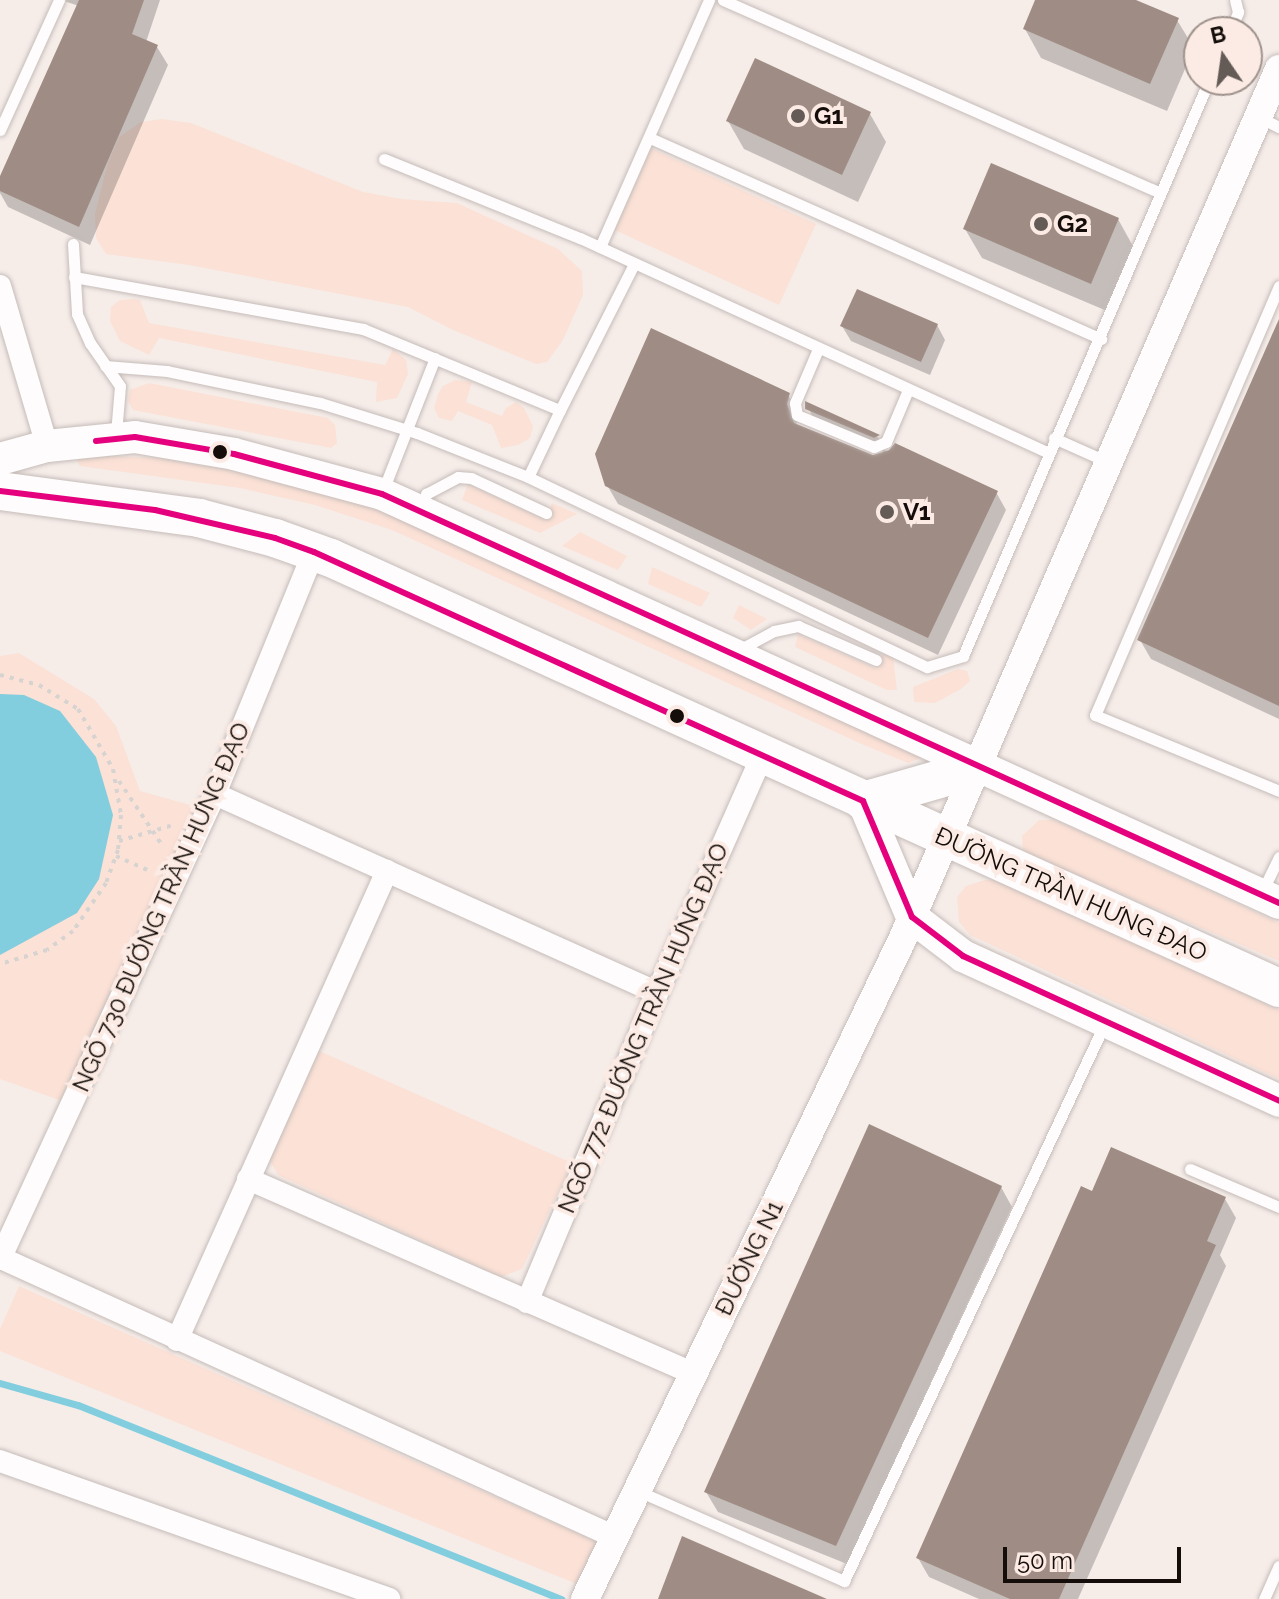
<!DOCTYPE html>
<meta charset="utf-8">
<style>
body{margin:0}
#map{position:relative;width:1279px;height:1599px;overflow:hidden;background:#f6ede9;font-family:Raleway,sans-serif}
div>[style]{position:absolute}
.green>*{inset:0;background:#fbe1d6}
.water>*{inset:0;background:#82cdde}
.shadow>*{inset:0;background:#0003}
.stream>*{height:7px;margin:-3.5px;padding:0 3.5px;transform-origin:3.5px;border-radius:3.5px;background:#82cdde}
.building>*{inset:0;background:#9f8d85}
.path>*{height:4px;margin-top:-2px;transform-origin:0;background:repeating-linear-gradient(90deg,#d6d3d1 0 4px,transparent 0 10px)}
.roads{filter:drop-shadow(0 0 2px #c5bcb9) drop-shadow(0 0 2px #c5bcb9)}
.service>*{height:11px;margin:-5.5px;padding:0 5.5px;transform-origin:5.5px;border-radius:5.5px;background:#fefcfc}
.minor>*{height:22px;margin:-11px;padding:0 11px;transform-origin:11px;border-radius:11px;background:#fefcfc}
.tertiary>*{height:28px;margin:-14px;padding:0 14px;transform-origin:14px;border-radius:14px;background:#fefcfc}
.secondary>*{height:32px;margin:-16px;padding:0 16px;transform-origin:16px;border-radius:16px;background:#fefcfc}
.trunk>*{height:38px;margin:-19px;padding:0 19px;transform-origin:19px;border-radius:19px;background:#fefcfc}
.bus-1>*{height:6px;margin:-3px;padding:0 3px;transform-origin:3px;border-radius:3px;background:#e5007d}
.dots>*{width:22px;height:22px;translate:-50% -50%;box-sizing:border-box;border:4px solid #fbebe4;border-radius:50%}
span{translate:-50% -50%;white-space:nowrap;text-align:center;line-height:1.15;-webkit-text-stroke:8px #fbebe4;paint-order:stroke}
.poi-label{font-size:24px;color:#150d09;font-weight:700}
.left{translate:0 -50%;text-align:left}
.street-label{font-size:24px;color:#150d09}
.north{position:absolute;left:1183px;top:16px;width:80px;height:80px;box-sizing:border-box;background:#fbebe4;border:2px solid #9f928c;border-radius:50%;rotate:347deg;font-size:22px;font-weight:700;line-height:32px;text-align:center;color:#150d09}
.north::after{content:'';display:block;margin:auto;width:28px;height:36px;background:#645b57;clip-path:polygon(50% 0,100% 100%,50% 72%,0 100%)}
.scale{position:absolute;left:1003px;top:1547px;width:178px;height:36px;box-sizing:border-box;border:4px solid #150d09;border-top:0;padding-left:10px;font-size:24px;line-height:28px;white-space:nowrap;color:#150d09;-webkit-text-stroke:6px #fbebe4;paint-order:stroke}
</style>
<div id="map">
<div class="green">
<div style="clip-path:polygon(162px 119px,191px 123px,363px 192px,401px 199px,457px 203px,558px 249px,582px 271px,583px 295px,563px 340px,547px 362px,536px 364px,453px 330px,408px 307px,189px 265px,106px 254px,96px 238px,95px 214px,108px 163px,119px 137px,141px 122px)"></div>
<div style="clip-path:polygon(646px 146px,816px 224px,779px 305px,608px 227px)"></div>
<div style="clip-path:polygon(134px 299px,140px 300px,149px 323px,385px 365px,393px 349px,406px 360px,408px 374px,397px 398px,376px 402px,377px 382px,159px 338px,149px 355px,120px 341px,110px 321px,111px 307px,120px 300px)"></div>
<div style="clip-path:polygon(455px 380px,472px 382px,466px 402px,502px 416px,506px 408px,516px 402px,524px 408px,533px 426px,530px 438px,518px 445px,501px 448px,492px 425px,458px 411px,452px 421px,439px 418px,434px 408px,438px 394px,443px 386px)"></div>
<div style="clip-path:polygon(149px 383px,328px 418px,335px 425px,337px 443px,331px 448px,133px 410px,128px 401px,130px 390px)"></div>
<div style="clip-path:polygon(89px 455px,158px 458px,238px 471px,344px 497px,419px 523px,920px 749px,921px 758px,908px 763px,864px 745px,392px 530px,315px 505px,240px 488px,80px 466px,77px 460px)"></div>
<div style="clip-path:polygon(468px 484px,545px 520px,552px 503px,577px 514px,540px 533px,462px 500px)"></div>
<div style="clip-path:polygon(580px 532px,627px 556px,618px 570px,562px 546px)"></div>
<div style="clip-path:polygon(652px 567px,710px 593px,701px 607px,648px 584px)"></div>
<div style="clip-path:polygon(739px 605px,767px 619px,751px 630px,733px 618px)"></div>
<div style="clip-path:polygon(798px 634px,875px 668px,883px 654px,893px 656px,897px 690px,887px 690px,795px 647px)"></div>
<div style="clip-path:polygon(19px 653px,94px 699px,116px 726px,140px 791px,201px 808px,62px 1101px,0 1079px,0 656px)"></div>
<div style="clip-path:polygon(958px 669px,967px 671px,970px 681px,961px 689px,935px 703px,914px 702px,913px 687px)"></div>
<div style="clip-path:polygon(1039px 820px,1053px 820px,1071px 827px,1279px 923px,1279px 961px,1023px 852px,1022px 836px)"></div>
<div style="clip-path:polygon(985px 880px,999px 880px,1020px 889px,1279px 1010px,1279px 1079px,970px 935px,959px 922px,957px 897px,966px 886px)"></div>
<div style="clip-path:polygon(317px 1050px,572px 1163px,522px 1269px,501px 1277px,278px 1175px,269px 1159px)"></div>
<div style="clip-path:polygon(19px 1286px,597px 1542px,577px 1584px,0 1351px,0 1329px)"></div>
</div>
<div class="water">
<div style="clip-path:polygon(0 694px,24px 695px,60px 711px,96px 757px,113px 815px,99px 879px,77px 913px,0 955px)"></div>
</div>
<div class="shadow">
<div style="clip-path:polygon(61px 0,160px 0,146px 42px,157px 47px,168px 65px,90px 245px,8px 207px,0 193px,0 181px,79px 6px)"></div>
<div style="clip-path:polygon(1038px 0,1131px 0,1177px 20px,1194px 48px,1167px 111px,1041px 58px,1025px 29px)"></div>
<div style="clip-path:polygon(870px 114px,886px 142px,858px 202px,744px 149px,728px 121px)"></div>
<div style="clip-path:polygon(1118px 219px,1134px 248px,1107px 311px,982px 258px,965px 229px)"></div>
<div style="clip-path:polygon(1279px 324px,1279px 719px,1151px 659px,1140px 640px)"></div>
<div style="clip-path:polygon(937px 325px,945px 340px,930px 375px,851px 341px,842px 326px)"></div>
<div style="clip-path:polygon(788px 395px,799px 413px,796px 426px,873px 458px,886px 453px,815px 423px,807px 404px,878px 437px,887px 453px,996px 492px,1006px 510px,938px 655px,618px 504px,607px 485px)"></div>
<div style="clip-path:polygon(1001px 1187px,1012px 1207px,847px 1564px,718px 1512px,706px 1492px)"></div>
<div style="clip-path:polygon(1093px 1193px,1225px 1199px,1236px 1218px,1220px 1255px,1226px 1266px,1078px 1599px,979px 1599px,929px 1577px,918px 1558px)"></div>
</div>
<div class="stream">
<div style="left:0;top:1383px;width:81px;rotate:15.8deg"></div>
<div style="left:78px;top:1405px;width:521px;rotate:21.88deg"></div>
</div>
<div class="building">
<div style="clip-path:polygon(79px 0,144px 0,132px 34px,158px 45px,79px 227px,0 191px,0 176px)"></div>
<div style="clip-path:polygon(1035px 0,1136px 0,1179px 18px,1150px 84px,1023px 29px)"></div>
<div style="clip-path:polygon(755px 58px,871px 112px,842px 175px,726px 121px)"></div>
<div style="clip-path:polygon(991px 163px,1119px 218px,1091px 284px,963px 229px)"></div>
<div style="clip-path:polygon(857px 289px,938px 324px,921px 362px,840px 326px)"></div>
<div style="clip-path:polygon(1279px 319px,1279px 706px,1137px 640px)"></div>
<div style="clip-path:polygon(651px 328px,790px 393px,787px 404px,794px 423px,873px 455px,889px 450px,895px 443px,998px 491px,928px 638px,605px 486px,595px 454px)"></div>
<div style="clip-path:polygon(805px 401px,880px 435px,874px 438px,805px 409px)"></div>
<div style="clip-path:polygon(869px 1124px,1002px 1186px,836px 1546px,704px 1492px)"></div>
<div style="clip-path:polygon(1111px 1147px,1226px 1197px,1207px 1241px,1216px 1245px,1059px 1599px,1010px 1599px,916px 1558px,1081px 1186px,1092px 1191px)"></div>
<div style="clip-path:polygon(682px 1536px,827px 1599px,658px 1599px)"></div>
</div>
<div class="path">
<div style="left:0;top:675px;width:40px;rotate:14.4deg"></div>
<div style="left:39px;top:685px;width:46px;rotate:31.6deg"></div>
<div style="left:78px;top:709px;width:69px;rotate:59.7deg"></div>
<div style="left:113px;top:769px;width:47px;rotate:80.1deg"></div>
<div style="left:121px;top:815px;width:35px;rotate:95deg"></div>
<div style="left:118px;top:850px;width:35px;rotate:110deg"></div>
<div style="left:106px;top:883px;width:58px;rotate:124.5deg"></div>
<div style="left:73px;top:931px;width:32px;rotate:144deg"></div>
<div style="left:47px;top:950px;width:49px;rotate:163.4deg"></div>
<div style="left:119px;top:781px;width:77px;rotate:56.1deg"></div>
<div style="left:119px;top:841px;width:56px;rotate:-16.5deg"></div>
<div style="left:116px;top:856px;width:36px;rotate:24deg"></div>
</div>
<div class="roads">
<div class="service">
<div style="left:723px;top:0;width:476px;rotate:23.8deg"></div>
<div style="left:1230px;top:32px;width:22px;rotate:-68deg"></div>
<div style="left:1238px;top:12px;width:12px;rotate:-104deg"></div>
<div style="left:1259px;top:117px;width:22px;rotate:27deg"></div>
<div style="left:0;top:130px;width:143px;rotate:-65.6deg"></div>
<div style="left:650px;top:138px;width:494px;rotate:24deg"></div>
<div style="left:384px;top:159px;width:211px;rotate:22deg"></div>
<div style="left:580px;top:238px;width:514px;rotate:24.62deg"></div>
<div style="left:73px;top:244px;width:70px;rotate:86.7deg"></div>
<div style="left:77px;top:314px;width:32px;rotate:66deg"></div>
<div style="left:90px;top:343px;width:52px;rotate:55.1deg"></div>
<div style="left:120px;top:386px;width:48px;rotate:94.8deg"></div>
<div style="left:600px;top:247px;width:270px;rotate:-66.2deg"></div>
<div style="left:74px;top:277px;width:294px;rotate:10.2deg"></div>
<div style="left:363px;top:329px;width:213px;rotate:22.4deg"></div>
<div style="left:560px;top:410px;width:74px;rotate:115.5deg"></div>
<div style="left:528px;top:477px;width:119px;rotate:-158.4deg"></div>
<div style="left:417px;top:433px;width:102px;rotate:-162.8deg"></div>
<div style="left:320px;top:403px;width:156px;rotate:-168.2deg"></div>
<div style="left:167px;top:371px;width:62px;rotate:-175.4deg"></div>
<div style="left:1279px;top:286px;width:467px;rotate:113.2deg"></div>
<div style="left:1095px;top:715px;width:199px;rotate:22.4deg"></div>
<div style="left:818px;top:349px;width:59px;rotate:113.1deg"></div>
<div style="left:795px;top:403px;width:12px;rotate:81deg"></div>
<div style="left:797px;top:415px;width:83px;rotate:22.6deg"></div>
<div style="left:874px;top:447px;width:13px;rotate:-23deg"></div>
<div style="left:886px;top:442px;width:56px;rotate:-67.1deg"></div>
<div style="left:560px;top:410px;width:164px;rotate:-63.1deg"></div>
<div style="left:1054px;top:438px;width:59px;rotate:24deg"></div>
<div style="left:528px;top:477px;width:442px;rotate:25.5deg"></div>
<div style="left:927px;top:667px;width:38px;rotate:-17deg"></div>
<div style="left:963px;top:656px;width:626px;rotate:-66.87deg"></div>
<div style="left:382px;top:493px;width:145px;rotate:-68.6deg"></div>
<div style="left:422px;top:508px;width:15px;rotate:-74deg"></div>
<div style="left:426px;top:494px;width:36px;rotate:-28deg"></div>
<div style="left:458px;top:477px;width:13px;rotate:4deg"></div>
<div style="left:471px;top:478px;width:83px;rotate:25deg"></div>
<div style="left:737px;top:651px;width:42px;rotate:-28.4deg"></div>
<div style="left:774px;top:631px;width:25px;rotate:-12deg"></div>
<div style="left:798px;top:626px;width:85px;rotate:23.6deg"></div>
<div style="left:1261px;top:894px;width:41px;rotate:-64.1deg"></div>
<div style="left:1190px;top:1169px;width:97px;rotate:23.1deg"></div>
<div style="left:638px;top:1491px;width:225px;rotate:23.6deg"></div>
<div style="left:844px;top:1581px;width:614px;rotate:-64.94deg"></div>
<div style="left:1264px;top:1599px;width:36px;rotate:-66deg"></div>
</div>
<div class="minor">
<div style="left:0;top:286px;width:167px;rotate:73.6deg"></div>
<div style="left:215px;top:794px;width:485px;rotate:24.2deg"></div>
<div style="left:248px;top:1179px;width:485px;rotate:23.6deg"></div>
<div style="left:1px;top:1258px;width:674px;rotate:24.44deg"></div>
<div style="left:0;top:1259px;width:512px;rotate:-65.19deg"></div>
<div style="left:215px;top:794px;width:261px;rotate:-67.8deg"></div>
<div style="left:527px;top:1302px;width:335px;rotate:-67.2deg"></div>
<div style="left:657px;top:993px;width:259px;rotate:-66.1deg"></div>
<div style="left:177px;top:1340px;width:514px;rotate:-65.88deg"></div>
<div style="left:0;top:1461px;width:413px;rotate:19.5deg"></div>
</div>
<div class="tertiary">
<div style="left:585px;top:1599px;width:731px;rotate:-64.31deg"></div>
<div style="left:902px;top:940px;width:949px;rotate:-66.6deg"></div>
</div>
<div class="secondary">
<div style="left:0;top:459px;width:49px;rotate:-15.5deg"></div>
<div style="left:47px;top:446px;width:88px;rotate:-5.8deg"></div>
<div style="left:135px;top:437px;width:100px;rotate:9.7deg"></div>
<div style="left:234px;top:454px;width:153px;rotate:15.1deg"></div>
<div style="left:382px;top:494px;width:986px;rotate:24.51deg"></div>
<div style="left:863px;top:801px;width:126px;rotate:67.1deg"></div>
<div style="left:912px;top:917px;width:64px;rotate:37.4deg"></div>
<div style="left:963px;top:956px;width:348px;rotate:24.6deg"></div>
</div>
<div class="trunk">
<div style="left:0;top:491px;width:201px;rotate:7.7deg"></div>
<div style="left:199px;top:518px;width:79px;rotate:14.7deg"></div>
<div style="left:275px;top:538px;width:59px;rotate:19.7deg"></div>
<div style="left:331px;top:558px;width:1041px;rotate:24.4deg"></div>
<div style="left:863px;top:801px;width:120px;rotate:-16deg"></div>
</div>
</div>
<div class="bus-1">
<div style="left:96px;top:441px;width:39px;rotate:-6deg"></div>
<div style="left:135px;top:437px;width:100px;rotate:9.7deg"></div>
<div style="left:234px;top:454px;width:153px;rotate:15.1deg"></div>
<div style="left:382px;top:494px;width:986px;rotate:24.51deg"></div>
<div style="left:0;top:491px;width:156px;rotate:7deg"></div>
<div style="left:155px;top:510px;width:123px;rotate:13.1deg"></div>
<div style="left:275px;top:538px;width:41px;rotate:19.7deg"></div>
<div style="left:314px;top:552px;width:603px;rotate:24.4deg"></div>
<div style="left:863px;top:801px;width:126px;rotate:67.1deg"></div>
<div style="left:912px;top:917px;width:64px;rotate:37.4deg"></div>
<div style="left:963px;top:956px;width:348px;rotate:24.6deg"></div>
</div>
<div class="dots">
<div style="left:798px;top:116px;background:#645b57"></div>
<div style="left:1041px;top:224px;background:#645b57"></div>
<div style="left:220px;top:452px;background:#150d09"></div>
<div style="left:887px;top:512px;background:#645b57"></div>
<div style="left:677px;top:716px;background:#150d09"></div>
</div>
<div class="poi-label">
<span class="left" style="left:814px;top:116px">G1</span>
<span class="left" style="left:1057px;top:224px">G2</span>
<span class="left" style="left:903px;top:512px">V1</span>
</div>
<div class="street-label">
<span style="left:1071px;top:894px;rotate:24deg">ĐƯỜNG TRẦN HƯNG ĐẠO</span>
<span style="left:161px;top:907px;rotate:-66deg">NGÕ 730 ĐƯỜNG TRẦN HƯNG ĐẠO</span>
<span style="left:643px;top:1028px;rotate:-67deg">NGÕ 772 ĐƯỜNG TRẦN HƯNG ĐẠO</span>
<span style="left:749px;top:1258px;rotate:-64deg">ĐƯỜNG N1</span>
</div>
<div class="north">B</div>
<div class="scale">50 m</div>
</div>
